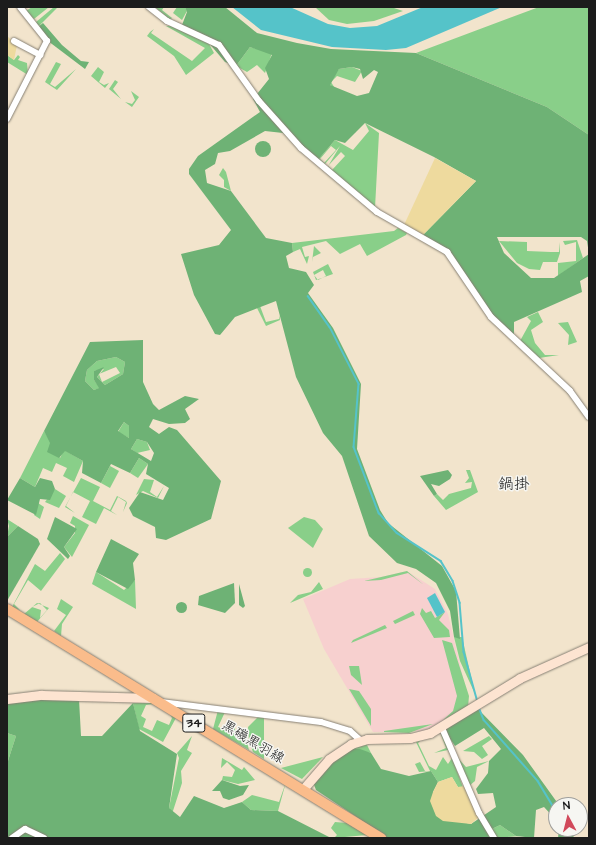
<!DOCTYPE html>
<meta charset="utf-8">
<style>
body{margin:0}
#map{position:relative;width:596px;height:845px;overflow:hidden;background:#f2e4cc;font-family:"Architects Daughter","Klee One",sans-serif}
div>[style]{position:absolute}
.built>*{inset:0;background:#f7d0cf}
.green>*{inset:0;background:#89cf89}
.round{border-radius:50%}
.forest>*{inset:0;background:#6eb275}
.sand>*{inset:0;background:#eeda9e}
.water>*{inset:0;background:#55c3c9}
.stream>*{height:1.5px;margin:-0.75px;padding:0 0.75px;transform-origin:0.75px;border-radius:0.75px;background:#55c3c9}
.roads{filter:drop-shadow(0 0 1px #878074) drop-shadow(0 0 1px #878074)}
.street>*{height:6px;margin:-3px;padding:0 3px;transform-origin:3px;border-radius:3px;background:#fff}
.secondary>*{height:9px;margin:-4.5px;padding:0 4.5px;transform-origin:4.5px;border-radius:4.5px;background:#fde4d1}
.primary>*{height:10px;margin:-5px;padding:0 5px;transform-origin:5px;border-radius:5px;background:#fabc8b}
span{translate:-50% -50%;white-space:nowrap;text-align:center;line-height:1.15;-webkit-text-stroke:3px #f6f6f2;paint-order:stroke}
.shield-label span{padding:1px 3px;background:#f6f6f2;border:1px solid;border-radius:3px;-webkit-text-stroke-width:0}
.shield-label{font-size:13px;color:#1c1c1c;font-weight:700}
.street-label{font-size:14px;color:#1c1c1c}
.quarter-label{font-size:16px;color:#1c1c1c}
.frame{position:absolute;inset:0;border:8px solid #1c1c1c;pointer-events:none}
.north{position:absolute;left:548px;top:797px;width:40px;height:40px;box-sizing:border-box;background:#f6f6f2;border:1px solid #9f9f9c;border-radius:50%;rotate:353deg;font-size:11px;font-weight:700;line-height:16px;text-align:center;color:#1c1c1c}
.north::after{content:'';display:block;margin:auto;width:14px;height:18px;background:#d1495b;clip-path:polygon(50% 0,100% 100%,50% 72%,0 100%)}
</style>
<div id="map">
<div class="built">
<div style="clip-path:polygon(407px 571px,435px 589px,448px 614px,470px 707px,424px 731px,373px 732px,324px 649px,303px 599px,350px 579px,381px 577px)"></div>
</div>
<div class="green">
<div style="clip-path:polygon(32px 7px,49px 7px,34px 19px,26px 11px)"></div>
<div style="clip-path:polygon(54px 7px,58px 7px,38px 27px,36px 22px)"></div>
<div style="clip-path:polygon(155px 7px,164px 7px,162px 10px,172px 18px,170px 20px)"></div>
<div style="clip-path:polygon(177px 7px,185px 7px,187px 11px,182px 20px,173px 13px)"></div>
<div style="clip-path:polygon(315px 7px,391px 7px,403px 11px,374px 21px,347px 24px,329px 20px)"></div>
<div style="clip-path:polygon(539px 7px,589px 7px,589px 135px,547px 107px,416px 53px)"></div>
<div style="clip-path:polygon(166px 26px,173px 26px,208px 42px,214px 53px,186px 75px,174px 56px,147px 36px,150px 32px,154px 29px,151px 33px,192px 61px,205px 48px)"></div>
<div style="clip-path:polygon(250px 47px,272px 53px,265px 73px,257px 65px,247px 72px,236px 66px)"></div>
<div style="clip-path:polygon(7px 55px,14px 60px,18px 55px,20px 57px,18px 60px,27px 63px,28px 75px,7px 62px)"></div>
<div style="clip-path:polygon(56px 62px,61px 64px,50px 84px,55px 87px,76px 69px,57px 90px,45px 82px)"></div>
<div style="clip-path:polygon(98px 67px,104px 72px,99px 82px,104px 85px,109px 83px,105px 88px,91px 76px)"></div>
<div style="clip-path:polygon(352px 67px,362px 71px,355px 82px,337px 76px,331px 82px,336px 90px,330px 85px,329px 81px,339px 69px)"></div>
<div style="clip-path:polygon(115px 80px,118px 82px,113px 89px,121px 99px,109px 89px)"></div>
<div style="clip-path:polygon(131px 91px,139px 97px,132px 107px,125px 102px,132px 104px,135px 100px)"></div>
<div style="clip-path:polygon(evenodd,365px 123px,379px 133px,375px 208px,327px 168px,340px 146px,325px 164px,318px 160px,335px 140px,353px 150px,369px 131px,365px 123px,331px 146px,336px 150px,324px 163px,320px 159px,331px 146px,365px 123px,341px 152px,345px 156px,332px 170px,328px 166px,341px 152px)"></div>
<div style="clip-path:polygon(223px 168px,226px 172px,231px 191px,224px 187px,224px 180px,219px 175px)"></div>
<div style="clip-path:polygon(398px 228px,407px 233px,406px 235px,367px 256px,360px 244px,340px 254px,326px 241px,302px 247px,305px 257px,309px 256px,307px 264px,300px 249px,293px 252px,292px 243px,394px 231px)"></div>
<div style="clip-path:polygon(577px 240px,583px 258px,558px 276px,558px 263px,576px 261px,576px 242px,565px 245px,563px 241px)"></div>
<div style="clip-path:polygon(499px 241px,527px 242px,527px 251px,551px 252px,559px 252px,560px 242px,560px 253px,557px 262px,543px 262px,540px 270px,529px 269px,517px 263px)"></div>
<div style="clip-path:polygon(314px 246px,321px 253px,313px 257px,312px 262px)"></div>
<div style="clip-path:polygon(evenodd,328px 264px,333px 274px,316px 280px,313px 272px,328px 264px,323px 270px,326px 276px,318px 280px,314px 275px,323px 270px)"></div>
<div style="clip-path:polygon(260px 306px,266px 322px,279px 319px,279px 315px,280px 320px,266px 326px,257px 308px)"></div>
<div style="clip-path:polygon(538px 312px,543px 322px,531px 330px,535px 343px,545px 355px,559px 355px,539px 358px,520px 341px,531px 321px,527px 317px)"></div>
<div style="clip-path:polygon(568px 322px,577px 342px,568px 345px,569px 335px,558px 323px)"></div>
<div style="clip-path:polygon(evenodd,116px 357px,125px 362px,123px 374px,105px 385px,97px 377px,104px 369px,94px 371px,94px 380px,100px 388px,94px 390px,85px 381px,87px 370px,97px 361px,116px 357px,116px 367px,120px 373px,102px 382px,99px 374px,116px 367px)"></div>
<div style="clip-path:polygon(124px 422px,129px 426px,129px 438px,118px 432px)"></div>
<div style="clip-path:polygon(44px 431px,60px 458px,64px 450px,83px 461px,74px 482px,63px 476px,67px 468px,56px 463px,52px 472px,43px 468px,35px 487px,20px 478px)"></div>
<div style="clip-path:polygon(137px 439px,147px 442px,150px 450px,137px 453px,131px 449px)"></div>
<div style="clip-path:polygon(139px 458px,148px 464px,138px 478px,130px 473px)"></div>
<div style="clip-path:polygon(110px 466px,119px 471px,110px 488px,101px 483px)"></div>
<div style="clip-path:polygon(466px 470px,470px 470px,478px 492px,446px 510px,434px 496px,437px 494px,443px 500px,449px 494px,471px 488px,472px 482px,465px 483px,469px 478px)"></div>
<div style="clip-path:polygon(81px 478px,100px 487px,93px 501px,110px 510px,117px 496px,126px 501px,127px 503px,123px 512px,126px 502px,118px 497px,111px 511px,117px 515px,104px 508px,96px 524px,82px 517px,90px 501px,73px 492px,66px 506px,75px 513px,65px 507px)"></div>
<div style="clip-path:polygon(144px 479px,154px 480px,150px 492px,157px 497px,164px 486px,158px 498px,143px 491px,136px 495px)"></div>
<div style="clip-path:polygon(55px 489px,66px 496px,59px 508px,45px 502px)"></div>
<div style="clip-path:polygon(38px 503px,44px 507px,40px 519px,34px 515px)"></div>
<div style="clip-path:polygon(73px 516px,89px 525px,72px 557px,64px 547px,75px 533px,75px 526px,70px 523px)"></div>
<div style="clip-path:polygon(304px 517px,315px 520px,323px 529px,313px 548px,288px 528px)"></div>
<div style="clip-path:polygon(7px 519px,18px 526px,7px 537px,9px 526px)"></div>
<div style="clip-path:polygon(60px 553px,65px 559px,41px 591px,28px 580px,14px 604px,20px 610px,12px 607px,35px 564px,45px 571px)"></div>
<div class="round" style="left:302.5px;top:567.5px;width:9px;height:9px"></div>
<div style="clip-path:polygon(407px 571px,424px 585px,408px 573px,381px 580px,364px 581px)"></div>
<div style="clip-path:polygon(96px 572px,124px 590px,135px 580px,136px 609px,92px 584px)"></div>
<div style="clip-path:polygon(319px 582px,323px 589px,290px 603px,298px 595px,311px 592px)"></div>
<div style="clip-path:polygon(61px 599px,73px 607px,62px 624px,61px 636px,54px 631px,66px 615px,57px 609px)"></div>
<div style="clip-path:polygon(evenodd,37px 603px,49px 608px,37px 622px,24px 614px,37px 603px,40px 603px,47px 610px,40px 618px,41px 610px,32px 607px,40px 603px)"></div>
<div style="clip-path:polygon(422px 608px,426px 613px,431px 611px,435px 618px,445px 612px,439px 620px,449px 630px,450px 637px,434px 638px,420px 614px)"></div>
<div style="clip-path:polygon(413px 611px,415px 615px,395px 624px,393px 621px)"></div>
<div style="clip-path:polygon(385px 625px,387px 628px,351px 643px,353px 640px)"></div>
<div style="clip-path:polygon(454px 637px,462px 637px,475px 694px,460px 661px)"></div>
<div style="clip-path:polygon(442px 640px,452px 643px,469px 696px,468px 707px,443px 720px,453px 711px,457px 696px)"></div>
<div style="clip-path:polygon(349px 666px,359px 666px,362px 685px,351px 675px)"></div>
<div style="clip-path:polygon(349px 689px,359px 691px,371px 709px,371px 726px)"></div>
<div style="clip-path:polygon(150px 702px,154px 704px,146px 705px,141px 716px,146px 719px,143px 727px,152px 731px,157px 720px,169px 725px,172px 718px,169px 712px,177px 716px,163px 742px,139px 729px,133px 703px)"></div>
<div style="clip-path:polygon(218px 710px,225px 712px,218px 727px,226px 730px,234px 725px,236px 734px,244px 731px,249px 750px,213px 729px)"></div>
<div style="clip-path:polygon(258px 717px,264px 717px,264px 759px,253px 752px,249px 741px,248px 727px)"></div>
<div style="clip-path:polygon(433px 724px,409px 733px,384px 732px,384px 731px)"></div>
<div style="clip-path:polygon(440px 732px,442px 733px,451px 756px,448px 750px,434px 753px,446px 748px)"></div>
<div style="clip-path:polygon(7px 733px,16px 736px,7px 764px)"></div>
<div style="clip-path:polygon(192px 736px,187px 750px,192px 753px,181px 771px,182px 783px,172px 814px,169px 808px,179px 758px,177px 753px)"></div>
<div style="clip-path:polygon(489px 736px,492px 739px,482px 746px,488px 755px,482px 759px,474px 752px,463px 751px)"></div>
<div style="clip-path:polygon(421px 740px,418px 743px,429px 766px,436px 770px,443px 757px,448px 764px,452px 758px,463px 787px,458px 787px,452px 777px,438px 782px,431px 771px,419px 772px,415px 764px,420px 762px,425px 771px,430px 771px,416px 742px)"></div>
<div style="clip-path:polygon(366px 743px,371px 753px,349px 749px)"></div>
<div style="clip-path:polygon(323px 757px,302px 779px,281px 768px)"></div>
<div style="clip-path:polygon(222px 758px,242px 770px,244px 767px,255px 780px,238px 784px,222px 780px,223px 776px,232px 777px,235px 770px,227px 762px,221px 768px)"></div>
<div style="clip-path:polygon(458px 758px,466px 767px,489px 761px,477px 767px,475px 781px,469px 786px)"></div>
<div style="clip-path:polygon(286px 782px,278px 811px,251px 810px,242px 802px,252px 795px,279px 802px)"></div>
<div style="clip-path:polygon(335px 822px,347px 823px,367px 835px,334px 838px,337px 835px,331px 828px)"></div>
<div style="clip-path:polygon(500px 825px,516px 836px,520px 836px,496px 838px,490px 830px)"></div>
</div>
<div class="forest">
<div style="clip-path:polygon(evenodd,185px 7px,225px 7px,257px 33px,297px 43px,331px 49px,416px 53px,547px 107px,589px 135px,589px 276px,580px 281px,582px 292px,514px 322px,514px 336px,493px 317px,449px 251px,423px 235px,476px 181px,434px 157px,365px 123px,345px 143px,335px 140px,318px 160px,283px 133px,265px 131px,230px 151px,218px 153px,215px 164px,205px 170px,207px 183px,231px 191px,266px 238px,292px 243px,293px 252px,286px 256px,289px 268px,306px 272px,314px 285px,308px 293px,333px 328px,361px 384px,357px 449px,380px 510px,388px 523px,442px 566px,456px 591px,460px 639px,454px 637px,450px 611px,436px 583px,416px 569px,397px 563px,369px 536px,342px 456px,323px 433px,296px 377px,276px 301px,235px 317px,220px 335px,215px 334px,194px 295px,181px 254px,219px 245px,231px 230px,189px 174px,189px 169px,198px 156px,260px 112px,253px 99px,269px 79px,265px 68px,272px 55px,250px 47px,236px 66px,225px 62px,208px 42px,182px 25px,187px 12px,185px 7px,352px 67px,360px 69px,363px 79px,374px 70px,378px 72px,369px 93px,357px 96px,330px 85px,339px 69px,352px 67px,185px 7px,497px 237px,581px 237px,587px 241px,589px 254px,554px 278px,531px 278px,504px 253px,497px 237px)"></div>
<div style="clip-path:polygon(43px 23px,62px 45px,81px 61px,89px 62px,85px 69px,48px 41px,38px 27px)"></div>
<div class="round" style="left:255px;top:141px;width:16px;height:16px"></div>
<div style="clip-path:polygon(evenodd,143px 340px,143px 382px,153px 404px,159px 410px,185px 396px,199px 399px,185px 409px,190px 419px,185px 423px,169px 424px,153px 419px,149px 427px,159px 434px,169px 427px,177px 430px,221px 481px,211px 519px,166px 540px,156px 538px,155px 527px,133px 516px,129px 508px,140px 492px,163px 500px,169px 488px,146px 474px,148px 464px,139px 458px,130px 473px,111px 464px,101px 483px,82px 473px,83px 461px,65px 451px,59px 458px,47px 452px,50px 443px,44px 431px,90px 342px,143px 340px,116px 357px,125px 362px,123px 374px,105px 385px,97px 377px,104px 367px,94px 371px,94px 380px,99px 388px,94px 390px,85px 381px,87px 370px,97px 361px,116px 357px,143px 340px,124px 422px,129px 426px,129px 438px,118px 431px,124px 422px,143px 340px,137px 439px,147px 442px,154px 453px,151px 461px,131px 449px,137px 439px)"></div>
<div style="clip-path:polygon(448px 470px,452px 475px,450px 479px,439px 486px,431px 484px,437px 494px,434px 496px,420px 476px)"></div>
<div style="clip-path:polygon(20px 478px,35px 487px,40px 478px,52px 481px,55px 489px,50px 500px,40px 499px,36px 515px,7px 500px)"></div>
<div style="clip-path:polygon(55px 517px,77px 529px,64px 547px,70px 556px,68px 559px,47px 539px)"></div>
<div style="clip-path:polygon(18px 526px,38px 539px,40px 544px,7px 601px,7px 537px)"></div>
<div style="clip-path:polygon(111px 539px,139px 554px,133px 563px,135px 580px,128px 589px,96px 572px)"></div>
<div style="clip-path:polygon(234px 583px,235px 603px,225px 613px,198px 605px,199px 596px)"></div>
<div style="clip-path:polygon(239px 584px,245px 606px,243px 608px,239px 605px)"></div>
<div class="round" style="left:175.5px;top:601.5px;width:11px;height:11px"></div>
<div style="clip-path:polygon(26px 698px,79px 699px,81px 736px,102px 736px,133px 703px,140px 731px,177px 754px,169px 808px,180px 817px,194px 796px,224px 808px,242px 802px,251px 810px,278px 811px,331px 838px,7px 838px,7px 764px,16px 736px,7px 733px,7px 701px)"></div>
<div style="clip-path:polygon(477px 708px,523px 755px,559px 805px,556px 805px,556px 820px,544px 807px,536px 810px,534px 838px,516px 836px,500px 825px,490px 830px,492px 838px,388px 838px,316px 790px,313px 782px,332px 759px,349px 749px,360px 749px,371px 753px,381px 769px,409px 776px,431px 771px,438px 782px,433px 792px,449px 819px,471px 824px,496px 807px,493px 793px,478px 794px,476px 789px,488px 773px,489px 761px,501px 749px,484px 728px,455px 746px,444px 730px)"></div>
<div style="clip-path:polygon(222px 780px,240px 786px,249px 785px,243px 795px,229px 800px,223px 798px,220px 791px,212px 791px)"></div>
<div style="clip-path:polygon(559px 829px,571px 829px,574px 838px,558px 838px)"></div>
</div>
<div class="sand">
<div style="clip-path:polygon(7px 36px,17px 45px,14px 60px,7px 55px)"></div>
<div style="clip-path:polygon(435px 158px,476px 181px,423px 235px,404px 225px)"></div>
<div style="clip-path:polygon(452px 777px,458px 787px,464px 786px,479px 817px,471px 824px,443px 821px,436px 816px,430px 801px,433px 792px,438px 782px)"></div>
</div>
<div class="water">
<div style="clip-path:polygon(232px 7px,290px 7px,328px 24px,350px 28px,377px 26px,423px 7px,502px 7px,406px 48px,386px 50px,332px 47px,261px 30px)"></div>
<div style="clip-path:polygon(435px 593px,445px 612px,437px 617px,427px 598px)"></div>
</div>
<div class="stream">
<div style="left:308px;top:296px;width:38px;rotate:55deg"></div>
<div style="left:330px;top:327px;width:64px;rotate:63deg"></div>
<div style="left:359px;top:384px;width:63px;rotate:94.5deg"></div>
<div style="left:354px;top:447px;width:71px;rotate:69.3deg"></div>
<div style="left:379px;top:513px;width:27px;rotate:48deg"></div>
<div style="left:397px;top:533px;width:52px;rotate:32.5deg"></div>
<div style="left:441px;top:561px;width:23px;rotate:59deg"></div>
<div style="left:453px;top:581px;width:23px;rotate:72deg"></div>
<div style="left:460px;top:603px;width:49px;rotate:85.3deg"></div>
<div style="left:464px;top:652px;width:49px;rotate:74.5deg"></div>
<div style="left:479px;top:707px;width:14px;rotate:69deg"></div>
<div style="left:484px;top:720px;width:81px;rotate:48.5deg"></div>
<div style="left:538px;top:781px;width:35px;rotate:59deg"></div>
<div style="left:565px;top:829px;width:10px;rotate:66deg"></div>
</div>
<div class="roads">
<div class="street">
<div style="left:149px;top:7px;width:23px;rotate:38deg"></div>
<div style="left:167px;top:21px;width:57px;rotate:24.8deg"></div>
<div style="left:219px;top:45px;width:69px;rotate:54.5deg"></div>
<div style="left:259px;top:101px;width:63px;rotate:48.2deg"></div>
<div style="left:301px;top:148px;width:99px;rotate:40.1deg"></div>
<div style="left:377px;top:212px;width:81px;rotate:29.7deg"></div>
<div style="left:447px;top:252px;width:78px;rotate:55.9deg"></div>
<div style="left:491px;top:317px;width:108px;rotate:43.1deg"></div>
<div style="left:570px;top:391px;width:32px;rotate:54deg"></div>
<div style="left:14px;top:41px;width:30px;rotate:28deg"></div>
<div style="left:7px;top:119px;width:88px;rotate:-62.9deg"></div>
<div style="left:47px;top:41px;width:43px;rotate:-128.5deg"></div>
<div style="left:161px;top:702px;width:161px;rotate:7.1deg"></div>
<div style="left:321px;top:722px;width:30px;rotate:17deg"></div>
<div style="left:350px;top:731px;width:15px;rotate:42deg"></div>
<div style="left:442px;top:728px;width:93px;rotate:66.5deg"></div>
<div style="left:479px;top:813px;width:29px;rotate:59deg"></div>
<div style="left:12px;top:838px;width:16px;rotate:-35deg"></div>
<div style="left:25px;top:829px;width:21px;rotate:25deg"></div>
</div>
<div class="secondary">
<div style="left:7px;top:699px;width:35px;rotate:-7deg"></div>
<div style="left:42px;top:695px;width:111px;rotate:1.5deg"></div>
<div style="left:304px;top:788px;width:38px;rotate:-49deg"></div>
<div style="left:329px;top:759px;width:27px;rotate:-34deg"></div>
<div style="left:351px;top:744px;width:17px;rotate:-17deg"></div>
<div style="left:367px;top:739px;width:43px;rotate:-1.3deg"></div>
<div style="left:410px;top:738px;width:21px;rotate:-14deg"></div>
<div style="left:430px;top:733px;width:105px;rotate:-31.4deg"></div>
<div style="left:520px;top:678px;width:76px;rotate:-24.2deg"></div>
</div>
<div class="primary">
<div style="left:7px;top:609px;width:439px;rotate:31.5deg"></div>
</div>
</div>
<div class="shield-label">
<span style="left:194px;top:723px">34</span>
</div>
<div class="street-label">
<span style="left:253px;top:742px;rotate:31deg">黒磯黒羽線</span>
</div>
<div class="quarter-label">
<span style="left:514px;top:484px">鍋掛</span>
</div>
<div class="frame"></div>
<div class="north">N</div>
</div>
